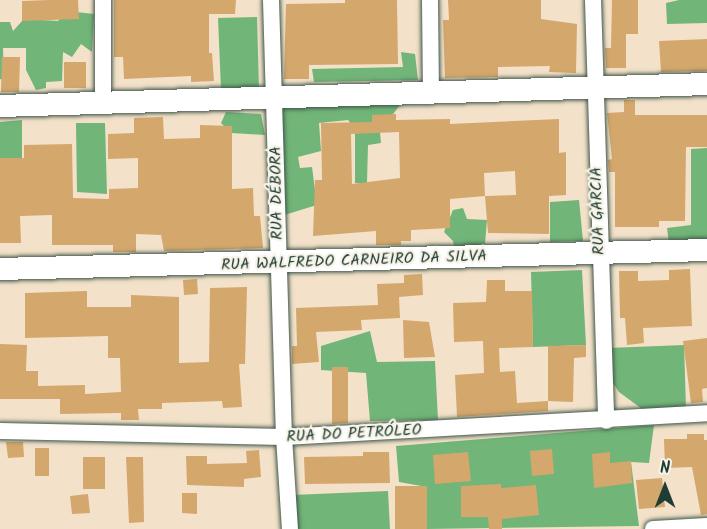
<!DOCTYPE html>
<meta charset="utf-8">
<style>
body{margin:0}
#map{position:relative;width:707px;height:529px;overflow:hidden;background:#f3e2c9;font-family:Kalam,sans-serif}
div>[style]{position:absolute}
.forest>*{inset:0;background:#72b578}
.building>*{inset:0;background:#d4a76c}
.roads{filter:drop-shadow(0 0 2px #3f564a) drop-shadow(0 0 2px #3f564a)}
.minor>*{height:16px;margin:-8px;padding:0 8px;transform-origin:8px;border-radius:8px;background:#fff}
.secondary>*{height:22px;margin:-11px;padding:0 11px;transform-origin:11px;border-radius:11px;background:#fff}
span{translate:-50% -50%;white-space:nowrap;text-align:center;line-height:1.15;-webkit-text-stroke:4.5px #f7f3e8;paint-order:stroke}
.street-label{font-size:16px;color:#1f3d34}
.north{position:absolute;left:635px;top:457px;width:60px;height:60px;-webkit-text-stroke:4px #f7f3e8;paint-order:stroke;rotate:0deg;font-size:16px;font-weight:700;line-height:24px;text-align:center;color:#1f3d34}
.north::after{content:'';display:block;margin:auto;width:21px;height:27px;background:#1f3d34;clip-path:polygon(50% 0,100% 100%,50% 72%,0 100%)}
</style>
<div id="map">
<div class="forest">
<div style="clip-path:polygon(679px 0,707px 0,707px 23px,667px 24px,666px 3px)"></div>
<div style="clip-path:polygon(34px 8px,41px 20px,58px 21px,67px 11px,94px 14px,92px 52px,81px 44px,72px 57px,63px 52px,62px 81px,46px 82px,46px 88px,36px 90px,26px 70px,26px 48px,3px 48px,4px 80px,0 79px,0 22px,10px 22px,13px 31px)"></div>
<div style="clip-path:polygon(257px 17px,259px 89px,221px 90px,218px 18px)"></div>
<div style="clip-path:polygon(401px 52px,415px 54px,418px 80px,314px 82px,312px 69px,403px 67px)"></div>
<div style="clip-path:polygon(402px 102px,380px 132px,381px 143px,368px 145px,367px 183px,355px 183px,355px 129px,348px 120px,319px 123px,321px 151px,298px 157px,300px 168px,312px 167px,317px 205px,281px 216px,279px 106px)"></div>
<div style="clip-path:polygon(226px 112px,261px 114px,265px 135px,231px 133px,221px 123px)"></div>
<div style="clip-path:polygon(22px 120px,22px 158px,0 158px,0 122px)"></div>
<div style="clip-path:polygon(76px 123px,105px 123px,107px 194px,77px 192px)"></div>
<div style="clip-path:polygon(707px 148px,707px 241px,669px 244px,667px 228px,691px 225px,691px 149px)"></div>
<div style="clip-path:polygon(579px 200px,583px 241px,550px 242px,550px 202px)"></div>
<div style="clip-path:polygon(463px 208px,467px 219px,487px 220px,485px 244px,454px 248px,453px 241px,444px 232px,453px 210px)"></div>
<div style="clip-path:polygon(582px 270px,586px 345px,533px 347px,531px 272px)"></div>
<div style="clip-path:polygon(370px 331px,377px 362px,435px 361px,438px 420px,370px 421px,366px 373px,321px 370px,321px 346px)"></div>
<div style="clip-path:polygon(684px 345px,686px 408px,642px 409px,619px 392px,609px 377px,608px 348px)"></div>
<div style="clip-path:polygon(654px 425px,649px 463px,631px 462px,639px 526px,427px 529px,427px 487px,399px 482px,396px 446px)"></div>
<div style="clip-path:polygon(388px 491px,390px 529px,296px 529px,292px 495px)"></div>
</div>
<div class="building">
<div style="clip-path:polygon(49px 0,78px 0,79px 19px,22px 21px,22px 1px)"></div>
<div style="clip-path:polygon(114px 0,236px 0,235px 14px,209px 14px,209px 53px,212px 53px,214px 81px,191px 82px,191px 76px,124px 79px,123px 57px,114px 57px)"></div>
<div style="clip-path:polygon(345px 0,397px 0,398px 64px,309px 65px,309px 79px,284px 79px,286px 4px,345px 3px)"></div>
<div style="clip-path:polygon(448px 0,541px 0,541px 19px,577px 24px,576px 73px,549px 72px,550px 66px,498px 67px,498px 77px,445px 78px,443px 20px,449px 20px)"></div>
<div style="clip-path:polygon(612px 0,638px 0,638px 34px,626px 34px,626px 68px,606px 68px,605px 48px,611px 48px)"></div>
<div style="clip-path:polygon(707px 39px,707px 71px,661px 72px,659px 41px)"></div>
<div style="clip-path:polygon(2px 57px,20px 57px,19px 92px,1px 92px)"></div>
<div style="clip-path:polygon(64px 62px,86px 62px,86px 88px,64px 88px)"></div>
<div style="clip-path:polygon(624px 100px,635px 100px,635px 115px,707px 115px,707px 147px,686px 147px,685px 221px,659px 221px,659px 227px,615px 227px,615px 172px,609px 172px,608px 160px,612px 159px,607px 113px,624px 112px)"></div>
<div style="clip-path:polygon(evenodd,396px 114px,396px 120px,450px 119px,450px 124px,559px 119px,559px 153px,566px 152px,566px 195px,549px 196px,549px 234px,488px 233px,485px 196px,450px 199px,450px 228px,411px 230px,411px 241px,401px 241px,401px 245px,376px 245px,376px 231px,313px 236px,315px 180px,322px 180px,321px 123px,372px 122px,372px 115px,396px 114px,399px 132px,400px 178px,352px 184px,351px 134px,399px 132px,396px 114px,515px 171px,516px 195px,485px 196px,484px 173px,515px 171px)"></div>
<div style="clip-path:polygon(163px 117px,164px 139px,200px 138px,200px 125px,232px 126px,232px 189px,253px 188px,254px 216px,260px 216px,263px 248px,164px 251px,161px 235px,136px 234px,136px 252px,113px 252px,113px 245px,52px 245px,52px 215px,20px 216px,21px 243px,0 243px,0 158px,24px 158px,24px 145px,72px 144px,73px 198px,109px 199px,109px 189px,138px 188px,138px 158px,108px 159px,108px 134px,134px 133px,134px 118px)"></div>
<div style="clip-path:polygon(690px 269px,692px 326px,643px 328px,644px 343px,627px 345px,625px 318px,620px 318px,619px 271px,638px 271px,638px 281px,669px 280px,669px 270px)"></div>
<div style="clip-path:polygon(422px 274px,423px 295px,399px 297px,400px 318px,361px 320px,362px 330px,316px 332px,319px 362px,292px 364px,292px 346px,297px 346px,296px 308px,378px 305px,377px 284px,404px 283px,404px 275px)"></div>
<div style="clip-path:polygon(197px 279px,198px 294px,184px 295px,183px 280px)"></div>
<div style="clip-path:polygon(487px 280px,505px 280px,505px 291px,532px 291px,533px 347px,499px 348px,500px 372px,515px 371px,517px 403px,548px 401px,548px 411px,457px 417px,455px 375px,484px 373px,483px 341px,454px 342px,453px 303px,486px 302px)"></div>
<div style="clip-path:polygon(247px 287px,245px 364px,239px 364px,242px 407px,223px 408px,222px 401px,162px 403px,162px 409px,138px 409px,139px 420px,121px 420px,121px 413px,60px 414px,60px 399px,0 399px,0 344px,27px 345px,26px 371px,38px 371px,38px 386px,85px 385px,85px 394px,121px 392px,120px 358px,108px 358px,108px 336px,25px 338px,25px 293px,87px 291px,87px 307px,131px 307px,131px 295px,179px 297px,179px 363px,209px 362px,210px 288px)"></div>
<div style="clip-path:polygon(403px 320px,429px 322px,435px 357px,404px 358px)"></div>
<div style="clip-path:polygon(707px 338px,707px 388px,702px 389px,703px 402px,691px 403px,683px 341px)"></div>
<div style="clip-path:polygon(586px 345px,586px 357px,574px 358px,573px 402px,548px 401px,548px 346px)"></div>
<div style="clip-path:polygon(332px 367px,348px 367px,348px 423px,332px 424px)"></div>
<div style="clip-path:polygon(687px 434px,704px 434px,704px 440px,707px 440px,707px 514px,701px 515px,692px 467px,665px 468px,664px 439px,687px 439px)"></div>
<div style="clip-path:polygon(6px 442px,23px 442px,24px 457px,8px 458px)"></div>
<div style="clip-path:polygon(35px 448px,49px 448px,49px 476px,35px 476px)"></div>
<div style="clip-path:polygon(552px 449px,554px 474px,532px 476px,530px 451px)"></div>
<div style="clip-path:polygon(259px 450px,261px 477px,244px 479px,244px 487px,187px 485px,186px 456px,207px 456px,207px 464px,247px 463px,246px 451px)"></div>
<div style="clip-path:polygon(363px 452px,389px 452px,390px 483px,305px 484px,304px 457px,363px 456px)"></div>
<div style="clip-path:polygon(468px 452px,471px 481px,435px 484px,433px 455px)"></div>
<div style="clip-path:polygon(610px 452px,610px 463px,631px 461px,632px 483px,594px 488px,592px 454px)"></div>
<div style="clip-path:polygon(83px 457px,105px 457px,105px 489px,83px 489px)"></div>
<div style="clip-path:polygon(126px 457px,143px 457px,144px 522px,129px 523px)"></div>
<div style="clip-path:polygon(662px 478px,665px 507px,639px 509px,636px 480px)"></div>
<div style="clip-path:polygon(501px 484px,501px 488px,536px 485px,539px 515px,502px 519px,502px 529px,489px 529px,488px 517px,461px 517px,461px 486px)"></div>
<div style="clip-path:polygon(395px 486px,427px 486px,427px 529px,395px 529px)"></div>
<div style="clip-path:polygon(182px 493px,197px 493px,197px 514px,182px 513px)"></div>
<div style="clip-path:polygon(88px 494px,90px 513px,72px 514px,70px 496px)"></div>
</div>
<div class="roads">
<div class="minor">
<div style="left:103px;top:0;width:103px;rotate:90deg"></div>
<div style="left:271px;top:0;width:437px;rotate:88.3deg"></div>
<div style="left:284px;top:437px;width:92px;rotate:86.3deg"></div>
<div style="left:430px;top:0;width:93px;rotate:89.4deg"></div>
<div style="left:593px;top:0;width:421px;rotate:88.2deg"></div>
<div style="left:0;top:431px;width:284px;rotate:1.2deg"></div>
<div style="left:284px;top:437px;width:424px;rotate:-3.2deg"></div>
<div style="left:653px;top:529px;width:54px;rotate:-3.2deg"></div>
</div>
<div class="secondary">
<div style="left:0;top:106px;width:707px;rotate:-1.78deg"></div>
<div style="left:0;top:269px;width:707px;rotate:-1.54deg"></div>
</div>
</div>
<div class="street-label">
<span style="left:277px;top:193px;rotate:-91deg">RUA DÉBORA</span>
<span style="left:598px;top:211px;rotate:-92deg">RUA GARCIA</span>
<span style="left:354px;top:261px;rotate:-2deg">RUA WALFREDO CARNEIRO DA SILVA</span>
<span style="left:354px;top:434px;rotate:-3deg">RUA DO PETRÓLEO</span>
</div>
<div class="north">N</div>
</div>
